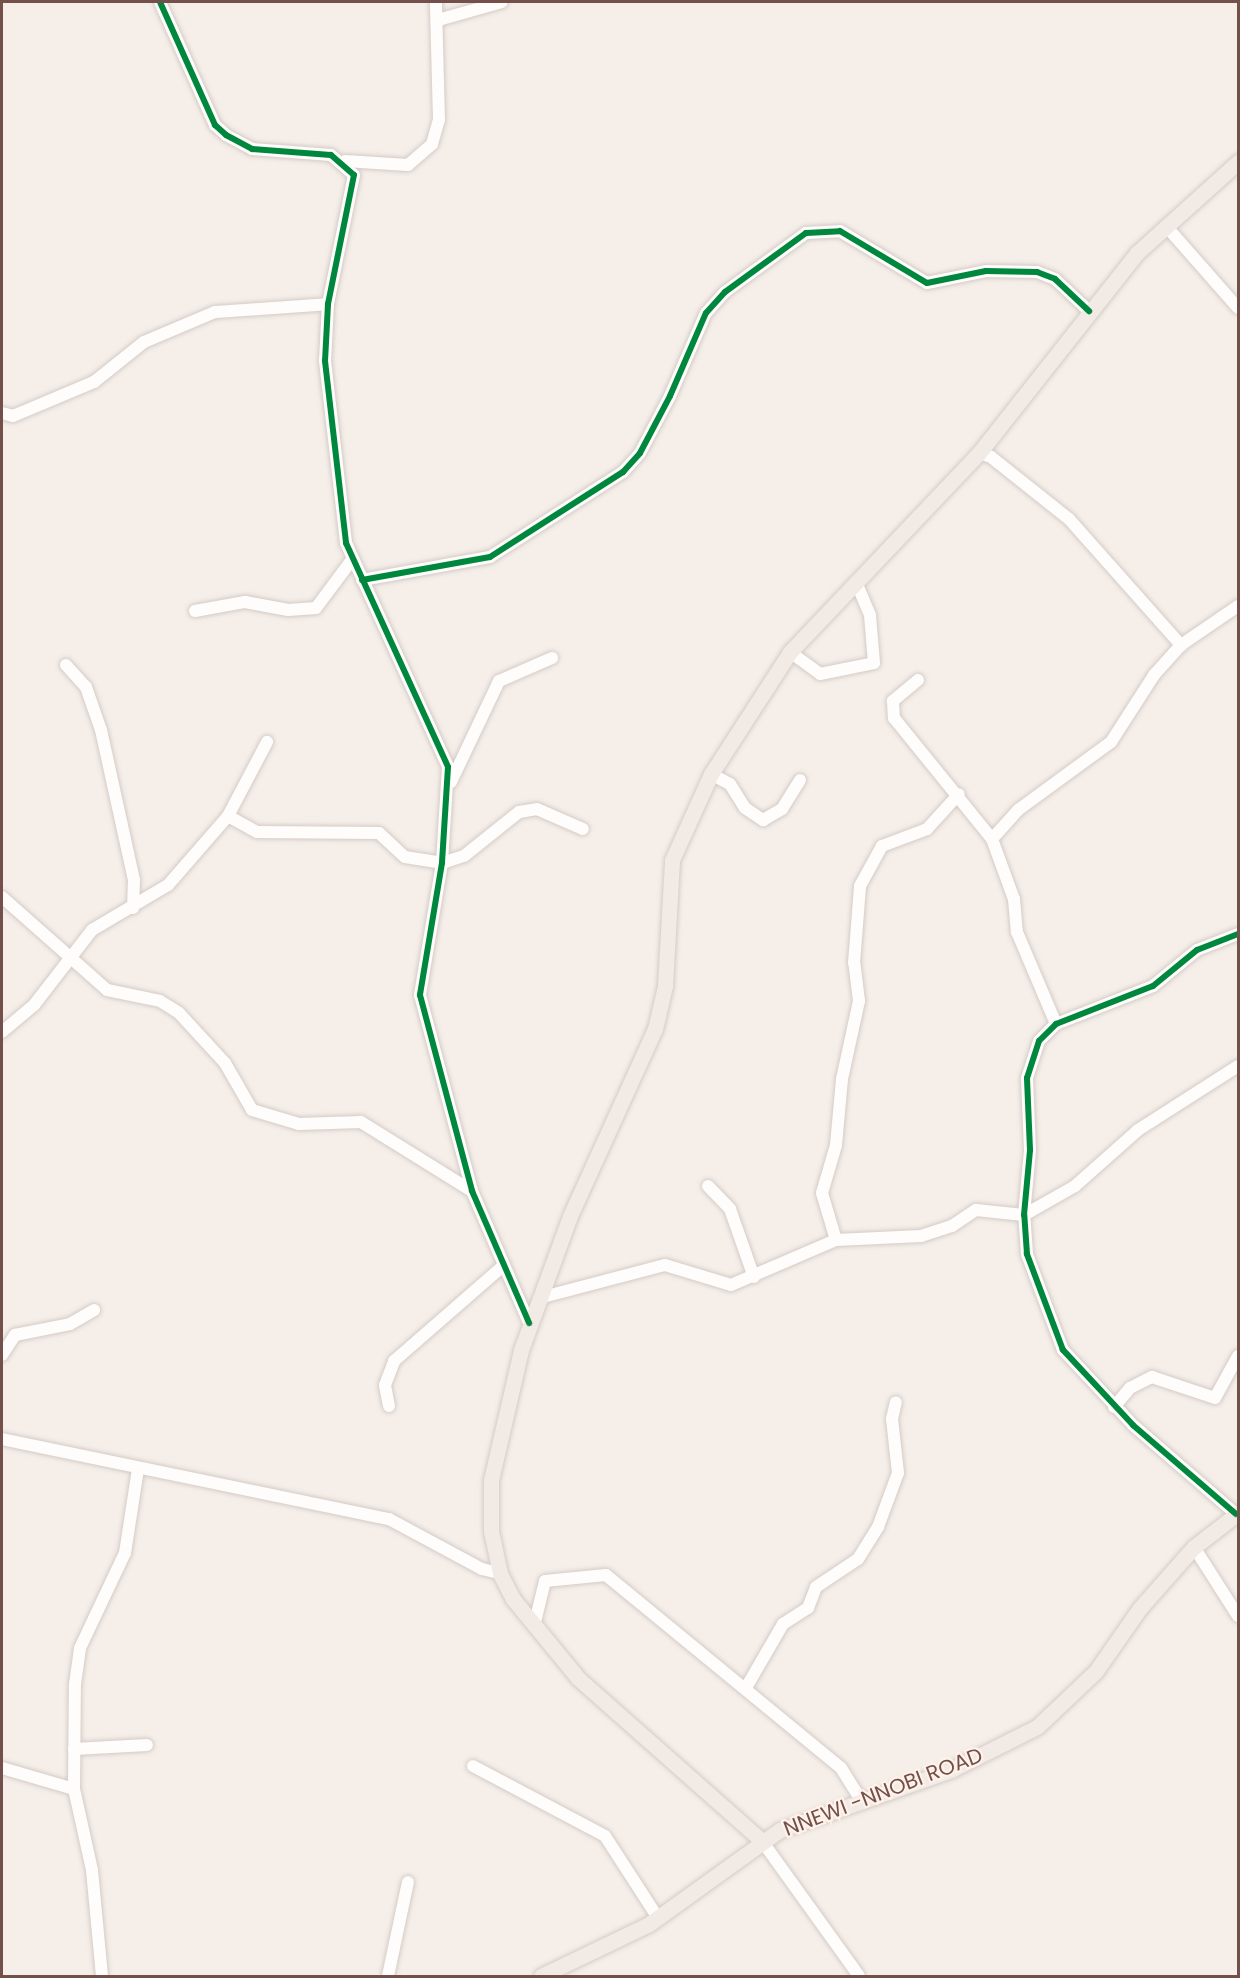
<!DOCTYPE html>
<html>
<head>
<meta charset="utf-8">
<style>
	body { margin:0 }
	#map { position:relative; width:1240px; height:1978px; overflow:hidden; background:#f6efe9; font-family:Poppins,sans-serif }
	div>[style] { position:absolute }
	.roads { filter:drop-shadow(0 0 2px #d4cbc7) drop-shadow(0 0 2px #d4cbc7) }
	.minor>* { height:12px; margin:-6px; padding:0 6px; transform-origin:6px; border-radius:6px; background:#fefdfc }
	.major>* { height:15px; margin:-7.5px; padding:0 7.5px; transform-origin:7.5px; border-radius:7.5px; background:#f1eae5 }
	.cycleway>* { height:6px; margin:-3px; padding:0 3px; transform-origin:3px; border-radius:3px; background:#00873e }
	span { translate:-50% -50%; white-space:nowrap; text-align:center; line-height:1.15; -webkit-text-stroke:4.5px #fef2ea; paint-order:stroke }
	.street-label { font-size:21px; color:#73514a }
	.frame { position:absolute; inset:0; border:3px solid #73514a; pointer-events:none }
</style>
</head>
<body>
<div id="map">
	<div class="roads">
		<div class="minor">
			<div style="left:160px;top:2px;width:135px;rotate:65.9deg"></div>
			<div style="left:215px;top:125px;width:15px;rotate:42deg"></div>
			<div style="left:226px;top:135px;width:30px;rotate:28deg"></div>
			<div style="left:252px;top:149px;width:79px;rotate:4.3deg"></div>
			<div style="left:331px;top:155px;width:30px;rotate:41deg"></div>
			<div style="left:354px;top:175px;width:132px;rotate:101.4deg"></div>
			<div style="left:328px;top:304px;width:57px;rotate:93deg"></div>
			<div style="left:325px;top:361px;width:183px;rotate:83.4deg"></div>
			<div style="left:346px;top:543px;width:246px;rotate:65.5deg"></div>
			<div style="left:448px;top:767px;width:96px;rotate:93.6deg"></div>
			<div style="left:442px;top:863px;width:134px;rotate:99.5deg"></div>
			<div style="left:420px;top:995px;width:203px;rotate:75.1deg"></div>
			<div style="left:472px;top:1191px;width:144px;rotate:66.6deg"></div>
			<div style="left:438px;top:20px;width:66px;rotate:-15.7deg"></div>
			<div style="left:345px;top:161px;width:63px;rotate:3.6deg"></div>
			<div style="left:408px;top:165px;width:32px;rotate:-41deg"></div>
			<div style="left:432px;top:144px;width:25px;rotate:-74deg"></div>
			<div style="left:439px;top:120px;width:118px;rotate:-91.5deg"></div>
			<div style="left:1166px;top:226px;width:109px;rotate:48.7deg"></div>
			<div style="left:2px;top:413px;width:11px;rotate:15deg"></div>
			<div style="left:13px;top:416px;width:88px;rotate:-22.8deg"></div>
			<div style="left:94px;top:382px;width:64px;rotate:-38.7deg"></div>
			<div style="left:144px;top:342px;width:77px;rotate:-22.9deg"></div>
			<div style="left:215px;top:312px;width:113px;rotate:-4deg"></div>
			<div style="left:979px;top:453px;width:13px;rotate:18deg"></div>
			<div style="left:991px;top:457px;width:100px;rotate:38.5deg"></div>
			<div style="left:1069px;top:519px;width:169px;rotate:48.4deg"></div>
			<div style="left:362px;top:580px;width:130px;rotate:-10.2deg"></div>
			<div style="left:490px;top:557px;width:158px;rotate:-32.6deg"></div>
			<div style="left:623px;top:472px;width:25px;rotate:-48deg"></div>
			<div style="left:640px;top:453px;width:64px;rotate:-62.2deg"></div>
			<div style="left:670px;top:396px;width:90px;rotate:-66.6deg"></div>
			<div style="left:706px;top:313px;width:28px;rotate:-48deg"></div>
			<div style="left:725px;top:292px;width:100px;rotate:-36.1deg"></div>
			<div style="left:806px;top:233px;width:34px;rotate:-3deg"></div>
			<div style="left:840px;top:231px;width:101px;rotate:30.9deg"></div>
			<div style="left:927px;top:283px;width:60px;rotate:-11.5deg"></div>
			<div style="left:986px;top:271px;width:51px;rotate:1.1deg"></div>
			<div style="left:1037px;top:272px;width:19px;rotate:21deg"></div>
			<div style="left:1055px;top:279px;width:47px;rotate:43.3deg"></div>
			<div style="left:195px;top:611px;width:51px;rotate:-10.2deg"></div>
			<div style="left:245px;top:602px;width:44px;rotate:10.5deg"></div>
			<div style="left:288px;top:610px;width:28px;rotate:-4deg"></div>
			<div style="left:316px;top:608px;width:59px;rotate:-53.3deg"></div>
			<div style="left:790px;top:652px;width:37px;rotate:36deg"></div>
			<div style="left:820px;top:674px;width:55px;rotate:-11.5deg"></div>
			<div style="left:874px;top:663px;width:48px;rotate:-94.8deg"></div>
			<div style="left:870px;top:615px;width:36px;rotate:-113deg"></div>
			<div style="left:66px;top:665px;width:30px;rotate:48deg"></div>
			<div style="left:86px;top:687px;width:46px;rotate:70.8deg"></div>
			<div style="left:101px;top:730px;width:154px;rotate:77.6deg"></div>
			<div style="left:134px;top:880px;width:28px;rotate:92deg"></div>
			<div style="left:918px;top:680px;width:33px;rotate:140deg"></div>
			<div style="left:893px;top:701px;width:17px;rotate:87deg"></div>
			<div style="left:894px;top:718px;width:156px;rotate:51deg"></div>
			<div style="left:992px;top:839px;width:64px;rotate:69.9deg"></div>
			<div style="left:1014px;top:899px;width:33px;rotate:85deg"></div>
			<div style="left:1017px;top:932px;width:100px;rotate:67deg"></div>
			<div style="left:711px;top:774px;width:21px;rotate:28deg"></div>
			<div style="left:730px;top:784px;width:28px;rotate:58deg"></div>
			<div style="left:745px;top:808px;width:22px;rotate:34deg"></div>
			<div style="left:763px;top:820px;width:22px;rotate:-30deg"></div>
			<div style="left:782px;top:809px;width:34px;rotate:-58deg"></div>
			<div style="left:451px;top:782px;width:112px;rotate:-64.6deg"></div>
			<div style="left:499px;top:681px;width:58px;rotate:-23.5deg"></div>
			<div style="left:228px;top:816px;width:33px;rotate:29deg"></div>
			<div style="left:257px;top:832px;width:122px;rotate:0.5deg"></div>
			<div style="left:379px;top:833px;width:35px;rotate:43deg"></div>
			<div style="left:405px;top:857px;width:37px;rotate:9deg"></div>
			<div style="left:442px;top:863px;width:23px;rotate:-18deg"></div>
			<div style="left:464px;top:856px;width:70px;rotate:-38.7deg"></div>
			<div style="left:519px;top:812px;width:18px;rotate:-9deg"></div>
			<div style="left:537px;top:809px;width:50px;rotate:23.5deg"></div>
			<div style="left:992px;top:839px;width:39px;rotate:-48deg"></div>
			<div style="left:1018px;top:810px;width:115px;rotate:-36.2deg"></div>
			<div style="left:1111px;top:742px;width:80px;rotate:-57.3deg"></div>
			<div style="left:1154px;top:675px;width:40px;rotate:-48deg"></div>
			<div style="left:1181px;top:645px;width:69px;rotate:-34.4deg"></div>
			<div style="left:2px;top:897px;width:140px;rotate:41.5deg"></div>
			<div style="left:107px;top:990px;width:54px;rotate:11.7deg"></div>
			<div style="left:160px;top:1001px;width:22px;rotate:32deg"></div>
			<div style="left:179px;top:1013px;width:68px;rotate:47.4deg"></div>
			<div style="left:225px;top:1063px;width:54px;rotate:60.1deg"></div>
			<div style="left:252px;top:1110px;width:49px;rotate:16.6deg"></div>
			<div style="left:299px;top:1124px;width:62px;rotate:-1.8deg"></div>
			<div style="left:361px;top:1122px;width:131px;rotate:31.9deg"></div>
			<div style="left:2px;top:1032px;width:42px;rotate:-40.2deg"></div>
			<div style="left:34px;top:1005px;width:95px;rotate:-52.3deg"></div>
			<div style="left:92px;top:930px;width:88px;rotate:-30.6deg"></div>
			<div style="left:168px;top:885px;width:91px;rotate:-49deg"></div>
			<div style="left:228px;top:816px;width:84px;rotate:-62.2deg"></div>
			<div style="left:708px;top:1186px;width:32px;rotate:46deg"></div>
			<div style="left:730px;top:1209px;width:72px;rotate:70.6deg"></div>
			<div style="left:836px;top:1240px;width:49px;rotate:-106.6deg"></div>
			<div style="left:822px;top:1193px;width:50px;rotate:-73.7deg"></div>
			<div style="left:836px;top:1145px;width:66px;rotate:-84.8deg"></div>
			<div style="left:842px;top:1079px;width:80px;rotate:-77.7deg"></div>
			<div style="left:859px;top:1001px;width:38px;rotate:-97deg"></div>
			<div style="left:854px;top:963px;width:77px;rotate:-85.5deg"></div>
			<div style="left:860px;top:886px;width:46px;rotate:-61.2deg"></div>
			<div style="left:882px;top:846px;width:48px;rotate:-20.7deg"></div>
			<div style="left:927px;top:829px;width:47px;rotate:-47.6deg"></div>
			<div style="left:539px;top:1298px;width:130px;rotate:-14.7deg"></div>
			<div style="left:665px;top:1265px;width:69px;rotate:16.9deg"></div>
			<div style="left:731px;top:1285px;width:114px;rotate:-23.2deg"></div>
			<div style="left:836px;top:1240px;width:85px;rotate:-2.7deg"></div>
			<div style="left:921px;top:1236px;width:33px;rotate:-18deg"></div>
			<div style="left:952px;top:1226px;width:29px;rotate:-34deg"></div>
			<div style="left:976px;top:1210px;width:48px;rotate:5.9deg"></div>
			<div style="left:1024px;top:1215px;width:59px;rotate:-29.6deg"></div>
			<div style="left:1075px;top:1186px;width:84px;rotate:-41.6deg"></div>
			<div style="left:1138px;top:1130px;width:119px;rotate:-32.6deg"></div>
			<div style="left:2px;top:1355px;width:24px;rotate:-57deg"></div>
			<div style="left:15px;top:1335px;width:56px;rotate:-11.3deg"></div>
			<div style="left:70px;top:1324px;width:28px;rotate:-30deg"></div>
			<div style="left:389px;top:1406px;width:21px;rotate:-101deg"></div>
			<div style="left:385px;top:1385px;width:26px;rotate:-69deg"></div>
			<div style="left:394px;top:1361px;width:145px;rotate:-41.1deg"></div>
			<div style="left:1114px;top:1407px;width:25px;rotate:-50deg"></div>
			<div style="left:1130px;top:1388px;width:25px;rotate:-27deg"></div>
			<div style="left:1152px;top:1377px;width:66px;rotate:18.4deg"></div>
			<div style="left:1215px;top:1398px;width:48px;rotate:-61.3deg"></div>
			<div style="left:2px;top:1439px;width:395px;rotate:11.7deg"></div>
			<div style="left:389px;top:1519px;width:106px;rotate:28.3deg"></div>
			<div style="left:482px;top:1569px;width:18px;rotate:13deg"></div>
			<div style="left:1236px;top:1514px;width:136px;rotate:-139.2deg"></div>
			<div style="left:1133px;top:1425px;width:103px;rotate:-133deg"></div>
			<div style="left:1063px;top:1350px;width:103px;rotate:-110.6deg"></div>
			<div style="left:1027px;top:1254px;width:39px;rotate:-94deg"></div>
			<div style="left:1024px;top:1215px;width:65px;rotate:-84.7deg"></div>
			<div style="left:1030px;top:1150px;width:72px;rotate:-92.4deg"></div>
			<div style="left:1027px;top:1078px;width:39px;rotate:-72deg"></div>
			<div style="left:1039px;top:1041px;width:24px;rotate:-45deg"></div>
			<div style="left:1056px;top:1024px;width:104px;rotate:-21.4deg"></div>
			<div style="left:1153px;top:986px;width:57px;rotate:-39.3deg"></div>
			<div style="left:1197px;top:950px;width:44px;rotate:-21.3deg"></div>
			<div style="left:1194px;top:1547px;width:82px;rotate:57.5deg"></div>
			<div style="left:534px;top:1626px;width:46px;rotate:-76.3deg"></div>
			<div style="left:545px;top:1581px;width:61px;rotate:-5.6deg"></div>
			<div style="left:606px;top:1575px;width:304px;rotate:39.4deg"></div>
			<div style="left:841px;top:1768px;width:36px;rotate:58deg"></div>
			<div style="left:747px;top:1686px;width:72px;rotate:-59.9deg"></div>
			<div style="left:783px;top:1624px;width:30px;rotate:-33deg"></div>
			<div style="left:808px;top:1608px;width:22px;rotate:-69deg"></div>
			<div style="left:816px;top:1587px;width:50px;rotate:-33.7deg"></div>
			<div style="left:858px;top:1559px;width:38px;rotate:-58deg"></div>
			<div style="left:878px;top:1527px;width:58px;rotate:-69.7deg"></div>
			<div style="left:898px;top:1473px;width:54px;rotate:-96.3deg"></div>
			<div style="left:892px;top:1419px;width:17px;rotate:-77deg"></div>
			<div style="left:74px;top:1749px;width:73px;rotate:-3.1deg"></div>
			<div style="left:473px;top:1766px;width:149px;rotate:27.9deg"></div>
			<div style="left:605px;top:1836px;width:98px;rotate:57.1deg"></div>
			<div style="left:2px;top:1768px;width:75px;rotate:16.3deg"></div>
			<div style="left:762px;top:1841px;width:166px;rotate:54.3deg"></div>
			<div style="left:102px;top:1976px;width:106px;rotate:-95.4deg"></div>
			<div style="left:92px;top:1870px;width:83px;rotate:-102.5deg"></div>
			<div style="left:74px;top:1789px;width:105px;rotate:-89.5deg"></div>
			<div style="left:75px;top:1684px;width:36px;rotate:-82deg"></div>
			<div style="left:80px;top:1648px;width:105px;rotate:-64.7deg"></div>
			<div style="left:125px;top:1553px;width:85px;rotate:-81.2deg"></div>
			<div style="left:388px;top:1976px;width:96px;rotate:-78deg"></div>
		</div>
		<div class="major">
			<div style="left:762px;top:1841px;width:246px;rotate:-138.5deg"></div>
			<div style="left:578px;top:1678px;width:102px;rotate:-129.4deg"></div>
			<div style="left:513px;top:1599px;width:29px;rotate:-117deg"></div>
			<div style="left:500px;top:1573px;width:43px;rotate:-102.1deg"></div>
			<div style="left:491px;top:1531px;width:51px;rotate:-90deg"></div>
			<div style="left:491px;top:1480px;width:133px;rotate:-77deg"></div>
			<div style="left:521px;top:1350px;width:143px;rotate:-69.9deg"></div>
			<div style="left:570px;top:1216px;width:205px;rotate:-65.6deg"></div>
			<div style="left:655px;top:1029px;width:44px;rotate:-76.9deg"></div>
			<div style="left:665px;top:986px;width:126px;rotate:-86.8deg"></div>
			<div style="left:672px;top:860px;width:94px;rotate:-65.6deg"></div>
			<div style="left:711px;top:774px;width:145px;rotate:-57.1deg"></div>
			<div style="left:790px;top:652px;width:274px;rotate:-46.5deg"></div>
			<div style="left:979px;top:453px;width:256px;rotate:-51.7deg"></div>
			<div style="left:1138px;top:252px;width:135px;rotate:-42deg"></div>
			<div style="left:541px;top:1976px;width:120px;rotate:-25.7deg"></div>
			<div style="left:649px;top:1924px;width:161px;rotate:-35.7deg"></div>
			<div style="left:780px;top:1830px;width:181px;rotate:-19.3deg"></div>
			<div style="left:951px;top:1770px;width:96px;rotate:-26.6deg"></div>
			<div style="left:1037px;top:1727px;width:81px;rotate:-43.5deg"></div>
			<div style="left:1096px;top:1671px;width:77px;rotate:-55.1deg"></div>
			<div style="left:1140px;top:1608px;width:81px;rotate:-48.5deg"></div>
			<div style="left:1194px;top:1547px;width:56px;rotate:-37.7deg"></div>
		</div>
	</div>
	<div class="cycleway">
		<div style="left:160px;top:2px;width:135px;rotate:65.9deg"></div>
		<div style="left:215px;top:125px;width:15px;rotate:42deg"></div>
		<div style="left:226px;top:135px;width:30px;rotate:28deg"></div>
		<div style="left:252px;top:149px;width:79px;rotate:4.3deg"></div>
		<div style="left:331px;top:155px;width:30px;rotate:41deg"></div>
		<div style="left:354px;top:175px;width:132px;rotate:101.4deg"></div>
		<div style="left:328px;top:304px;width:57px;rotate:93deg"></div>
		<div style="left:325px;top:361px;width:183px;rotate:83.4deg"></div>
		<div style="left:346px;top:543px;width:246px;rotate:65.5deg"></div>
		<div style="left:448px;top:767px;width:96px;rotate:93.6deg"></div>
		<div style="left:442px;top:863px;width:134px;rotate:99.5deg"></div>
		<div style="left:420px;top:995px;width:203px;rotate:75.1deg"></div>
		<div style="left:472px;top:1191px;width:144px;rotate:66.6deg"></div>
		<div style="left:362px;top:580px;width:130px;rotate:-10.2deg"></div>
		<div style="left:490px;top:557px;width:158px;rotate:-32.6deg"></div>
		<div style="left:623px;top:472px;width:25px;rotate:-48deg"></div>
		<div style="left:640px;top:453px;width:64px;rotate:-62.2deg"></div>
		<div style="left:670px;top:396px;width:90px;rotate:-66.6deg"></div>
		<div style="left:706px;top:313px;width:28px;rotate:-48deg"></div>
		<div style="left:725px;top:292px;width:100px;rotate:-36.1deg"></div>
		<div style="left:806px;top:233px;width:34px;rotate:-3deg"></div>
		<div style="left:840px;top:231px;width:101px;rotate:30.9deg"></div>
		<div style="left:927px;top:283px;width:60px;rotate:-11.5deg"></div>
		<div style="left:986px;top:271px;width:51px;rotate:1.1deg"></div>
		<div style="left:1037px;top:272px;width:19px;rotate:21deg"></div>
		<div style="left:1055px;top:279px;width:47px;rotate:43.3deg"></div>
		<div style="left:1236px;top:1514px;width:136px;rotate:-139.2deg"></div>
		<div style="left:1133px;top:1425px;width:103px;rotate:-133deg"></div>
		<div style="left:1063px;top:1350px;width:103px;rotate:-110.6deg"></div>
		<div style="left:1027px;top:1254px;width:39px;rotate:-94deg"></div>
		<div style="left:1024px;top:1215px;width:65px;rotate:-84.7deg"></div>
		<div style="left:1030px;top:1150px;width:72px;rotate:-92.4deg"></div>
		<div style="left:1027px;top:1078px;width:39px;rotate:-72deg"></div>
		<div style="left:1039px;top:1041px;width:24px;rotate:-45deg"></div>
		<div style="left:1056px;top:1024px;width:104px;rotate:-21.4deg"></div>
		<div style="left:1153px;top:986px;width:57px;rotate:-39.3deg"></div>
		<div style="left:1197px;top:950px;width:44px;rotate:-21.3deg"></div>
	</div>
	<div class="street-label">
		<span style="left:883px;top:1792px;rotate:-21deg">NNEWI -NNOBI ROAD</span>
	</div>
	<div class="frame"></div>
</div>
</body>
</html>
